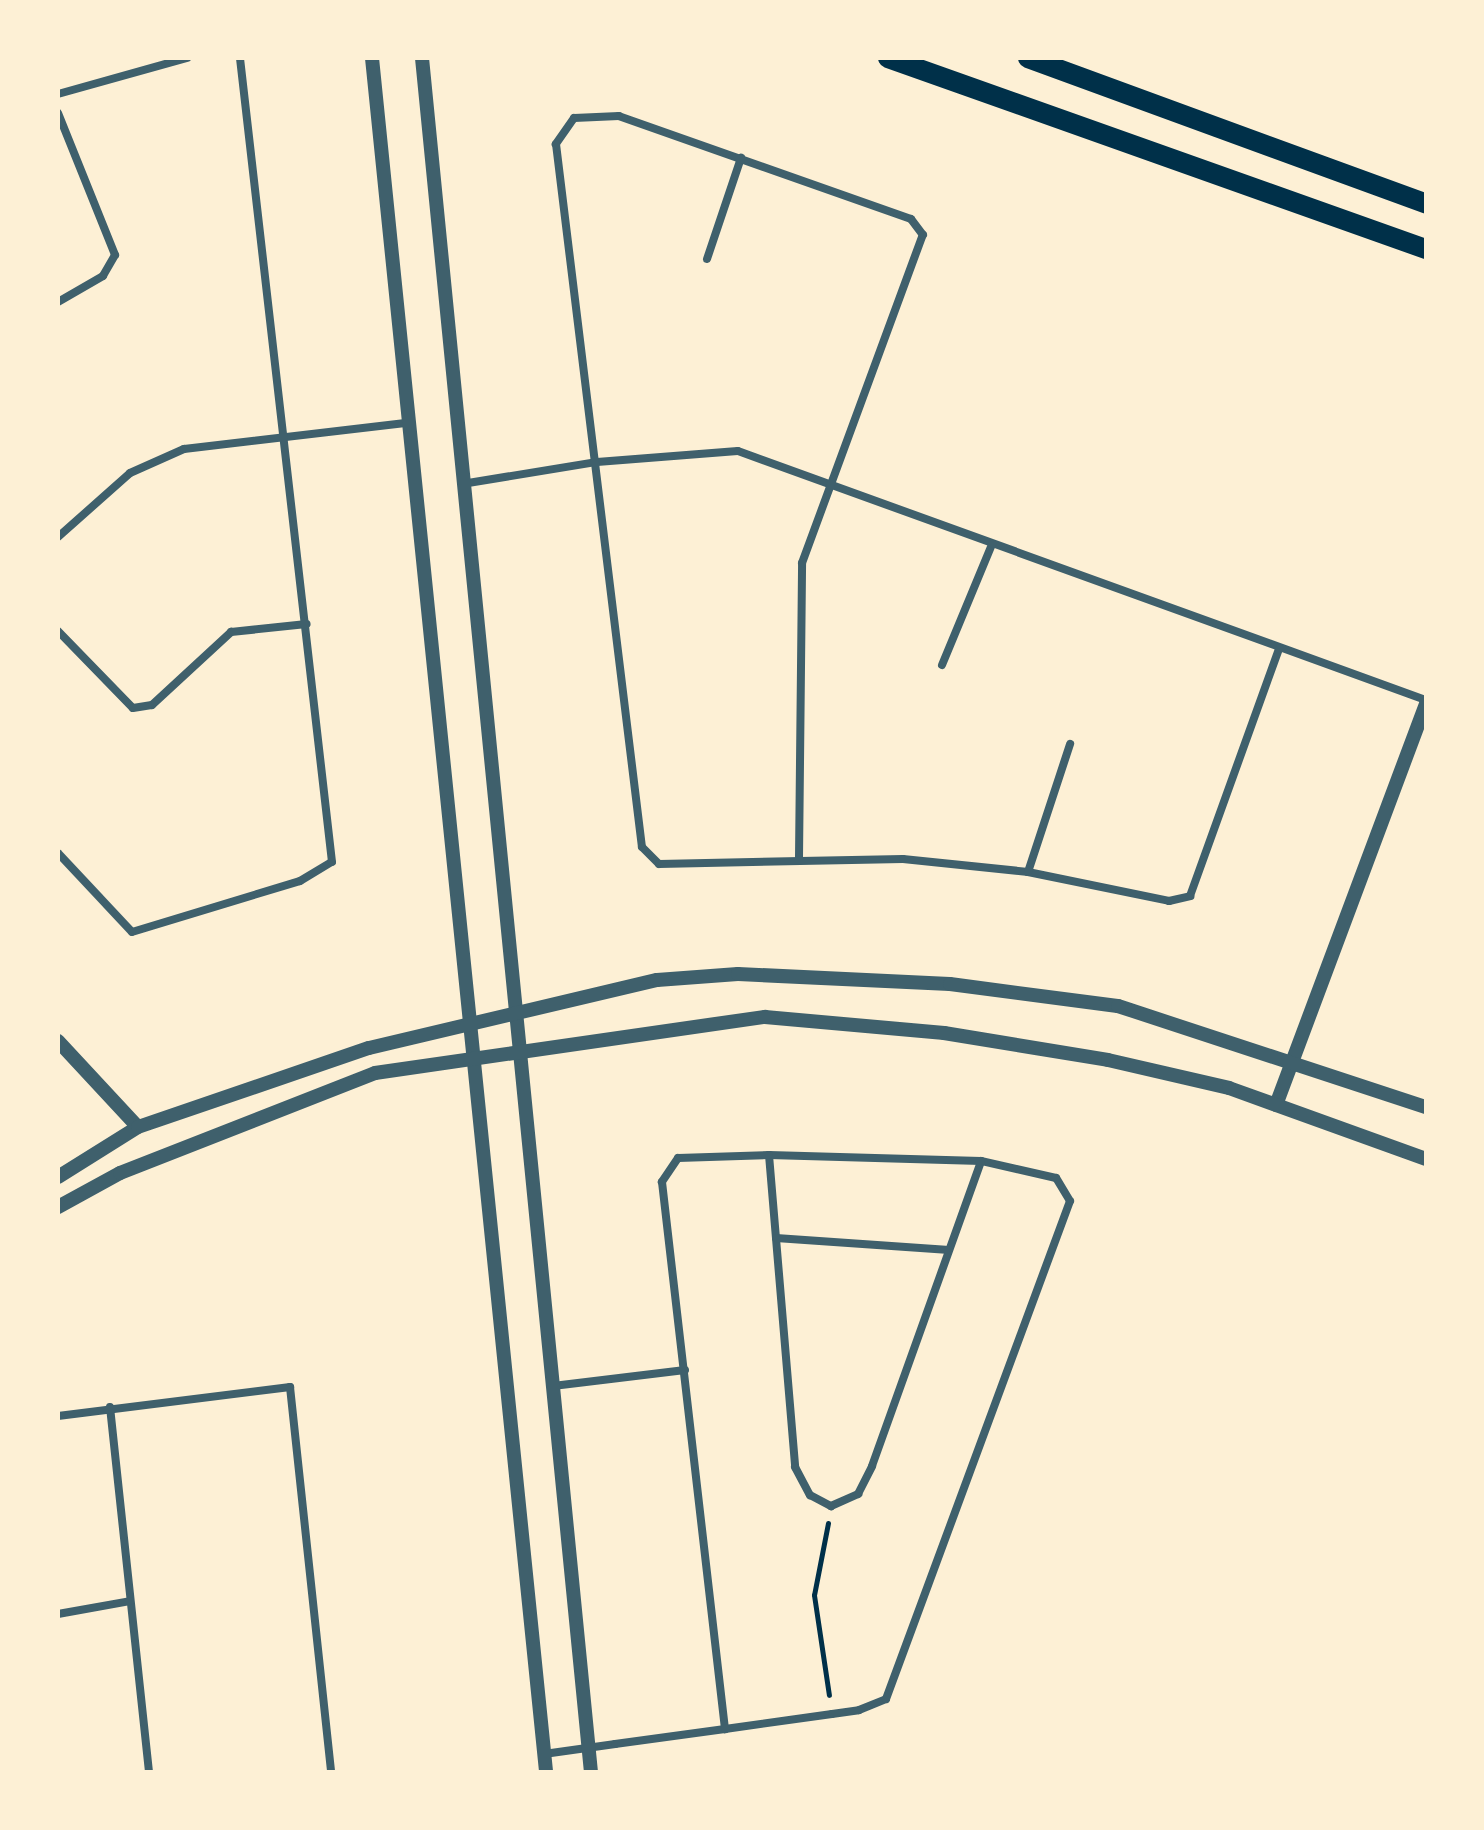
<!DOCTYPE html>
<html>
<head>
<meta charset="utf-8">
<style>
	body { margin:0 }
	#map { position:relative; width:1484px; height:1830px; overflow:hidden; background:#fdf0d5; font-family:"PT Sans",sans-serif }
	div>[style] { position:absolute }
	.path>* { height:5px; margin:-2.5px; padding:0 2.5px; transform-origin:2.5px; border-radius:2.5px; background:#003049 }
	.minor>* { height:8px; margin:-4px; padding:0 4px; transform-origin:4px; border-radius:4px; background:#3f606c }
	.tertiary>* { height:14px; margin:-7px; padding:0 7px; transform-origin:7px; border-radius:7px; background:#3f606c }
	.primary>* { height:20px; margin:-10px; padding:0 10px; transform-origin:10px; border-radius:10px; background:#003049 }
	span { translate:-50% -50%; white-space:nowrap; text-align:center; line-height:1.15; -webkit-text-stroke:6px #fdf0d5; paint-order:stroke }
	.frame { position:absolute; inset:0; border:60px solid #fdf0d5; pointer-events:none }
</style>
</head>
<body>
<div id="map">
	<div class="path">
		<div style="left:828px;top:1523px;width:73px;rotate:101deg"></div>
		<div style="left:814px;top:1595px;width:101px;rotate:81.5deg"></div>
	</div>
	<div class="minor">
		<div style="left:58px;top:94px;width:134px;rotate:-15.6deg"></div>
		<div style="left:58px;top:113px;width:153px;rotate:68.1deg"></div>
		<div style="left:115px;top:255px;width:24px;rotate:120deg"></div>
		<div style="left:103px;top:276px;width:52px;rotate:150deg"></div>
		<div style="left:707px;top:259px;width:107px;rotate:-71.4deg"></div>
		<div style="left:462px;top:484px;width:137px;rotate:-9.3deg"></div>
		<div style="left:597px;top:462px;width:141px;rotate:-4.5deg"></div>
		<div style="left:738px;top:451px;width:732px;rotate:19.9deg"></div>
		<div style="left:58px;top:537px;width:96px;rotate:-41.6deg"></div>
		<div style="left:130px;top:473px;width:59px;rotate:-24deg"></div>
		<div style="left:184px;top:449px;width:225px;rotate:-6.7deg"></div>
		<div style="left:58px;top:631px;width:107px;rotate:45.8deg"></div>
		<div style="left:133px;top:708px;width:19px;rotate:-9deg"></div>
		<div style="left:152px;top:705px;width:108px;rotate:-42.7deg"></div>
		<div style="left:231px;top:632px;width:76px;rotate:-6deg"></div>
		<div style="left:942px;top:665px;width:131px;rotate:-67.5deg"></div>
		<div style="left:58px;top:853px;width:108px;rotate:46.9deg"></div>
		<div style="left:132px;top:932px;width:176px;rotate:-16.9deg"></div>
		<div style="left:300px;top:881px;width:37px;rotate:-31deg"></div>
		<div style="left:332px;top:862px;width:809px;rotate:-96.53deg"></div>
		<div style="left:799px;top:858px;width:295px;rotate:-89.4deg"></div>
		<div style="left:802px;top:563px;width:350px;rotate:-69.8deg"></div>
		<div style="left:923px;top:235px;width:20px;rotate:-127deg"></div>
		<div style="left:911px;top:219px;width:310px;rotate:-160.6deg"></div>
		<div style="left:619px;top:116px;width:45px;rotate:177.5deg"></div>
		<div style="left:574px;top:118px;width:32px;rotate:125deg"></div>
		<div style="left:556px;top:144px;width:708px;rotate:83.03deg"></div>
		<div style="left:642px;top:847px;width:24px;rotate:45deg"></div>
		<div style="left:659px;top:864px;width:244px;rotate:-1.2deg"></div>
		<div style="left:903px;top:859px;width:126px;rotate:5.9deg"></div>
		<div style="left:1028px;top:872px;width:144px;rotate:11.6deg"></div>
		<div style="left:1169px;top:901px;width:22px;rotate:-13deg"></div>
		<div style="left:1190px;top:896px;width:263px;rotate:-70.2deg"></div>
		<div style="left:1028px;top:872px;width:135px;rotate:-71.8deg"></div>
		<div style="left:769px;top:1155px;width:313px;rotate:85.2deg"></div>
		<div style="left:795px;top:1467px;width:32px;rotate:62deg"></div>
		<div style="left:810px;top:1495px;width:24px;rotate:28deg"></div>
		<div style="left:831px;top:1506px;width:30px;rotate:-24deg"></div>
		<div style="left:858px;top:1494px;width:31px;rotate:-63deg"></div>
		<div style="left:872px;top:1466px;width:324px;rotate:-70.3deg"></div>
		<div style="left:776px;top:1238px;width:170px;rotate:4deg"></div>
		<div style="left:553px;top:1386px;width:133px;rotate:-6.9deg"></div>
		<div style="left:110px;top:1407px;width:367px;rotate:83.9deg"></div>
		<div style="left:58px;top:1416px;width:234px;rotate:-7.1deg"></div>
		<div style="left:290px;top:1387px;width:387px;rotate:83.9deg"></div>
		<div style="left:58px;top:1614px;width:73px;rotate:-10.2deg"></div>
		<div style="left:544px;top:1754px;width:72px;rotate:-8deg"></div>
		<div style="left:615px;top:1744px;width:111px;rotate:-7.8deg"></div>
		<div style="left:725px;top:1729px;width:108px;rotate:-8deg"></div>
		<div style="left:832px;top:1714px;width:27px;rotate:-8deg"></div>
		<div style="left:859px;top:1710px;width:29px;rotate:-22deg"></div>
		<div style="left:886px;top:1699px;width:531px;rotate:-69.72deg"></div>
		<div style="left:1070px;top:1201px;width:27px;rotate:-121deg"></div>
		<div style="left:1056px;top:1178px;width:77px;rotate:-167.2deg"></div>
		<div style="left:981px;top:1161px;width:212px;rotate:-178.4deg"></div>
		<div style="left:769px;top:1155px;width:91px;rotate:178.1deg"></div>
		<div style="left:678px;top:1158px;width:29px;rotate:124deg"></div>
		<div style="left:662px;top:1182px;width:551px;rotate:83.43deg"></div>
	</div>
	<div class="tertiary">
		<div style="left:372px;top:58px;width:1723px;rotate:84.2deg"></div>
		<div style="left:422px;top:58px;width:1722px;rotate:84.37deg"></div>
		<div style="left:58px;top:1041px;width:117px;rotate:47.1deg"></div>
		<div style="left:1276px;top:1105px;width:428px;rotate:-69.5deg"></div>
		<div style="left:58px;top:1177px;width:94px;rotate:-32deg"></div>
		<div style="left:138px;top:1127px;width:244px;rotate:-18.9deg"></div>
		<div style="left:369px;top:1048px;width:296px;rotate:-13.3deg"></div>
		<div style="left:657px;top:980px;width:81px;rotate:-4.2deg"></div>
		<div style="left:738px;top:974px;width:212px;rotate:2.7deg"></div>
		<div style="left:950px;top:984px;width:169px;rotate:7.5deg"></div>
		<div style="left:1118px;top:1006px;width:324px;rotate:18.2deg"></div>
		<div style="left:58px;top:1207px;width:71px;rotate:-28.7deg"></div>
		<div style="left:120px;top:1173px;width:274px;rotate:-21.4deg"></div>
		<div style="left:375px;top:1073px;width:394px;rotate:-8.2deg"></div>
		<div style="left:765px;top:1017px;width:180px;rotate:5.1deg"></div>
		<div style="left:944px;top:1033px;width:166px;rotate:9.3deg"></div>
		<div style="left:1108px;top:1060px;width:124px;rotate:13deg"></div>
		<div style="left:1229px;top:1088px;width:209px;rotate:19.8deg"></div>
	</div>
	<div class="primary">
		<div style="left:888px;top:58px;width:571px;rotate:19.55deg"></div>
		<div style="left:1028px;top:58px;width:424px;rotate:20.1deg"></div>
	</div>
	<div class="frame"></div>
</div>
</body>
</html>
